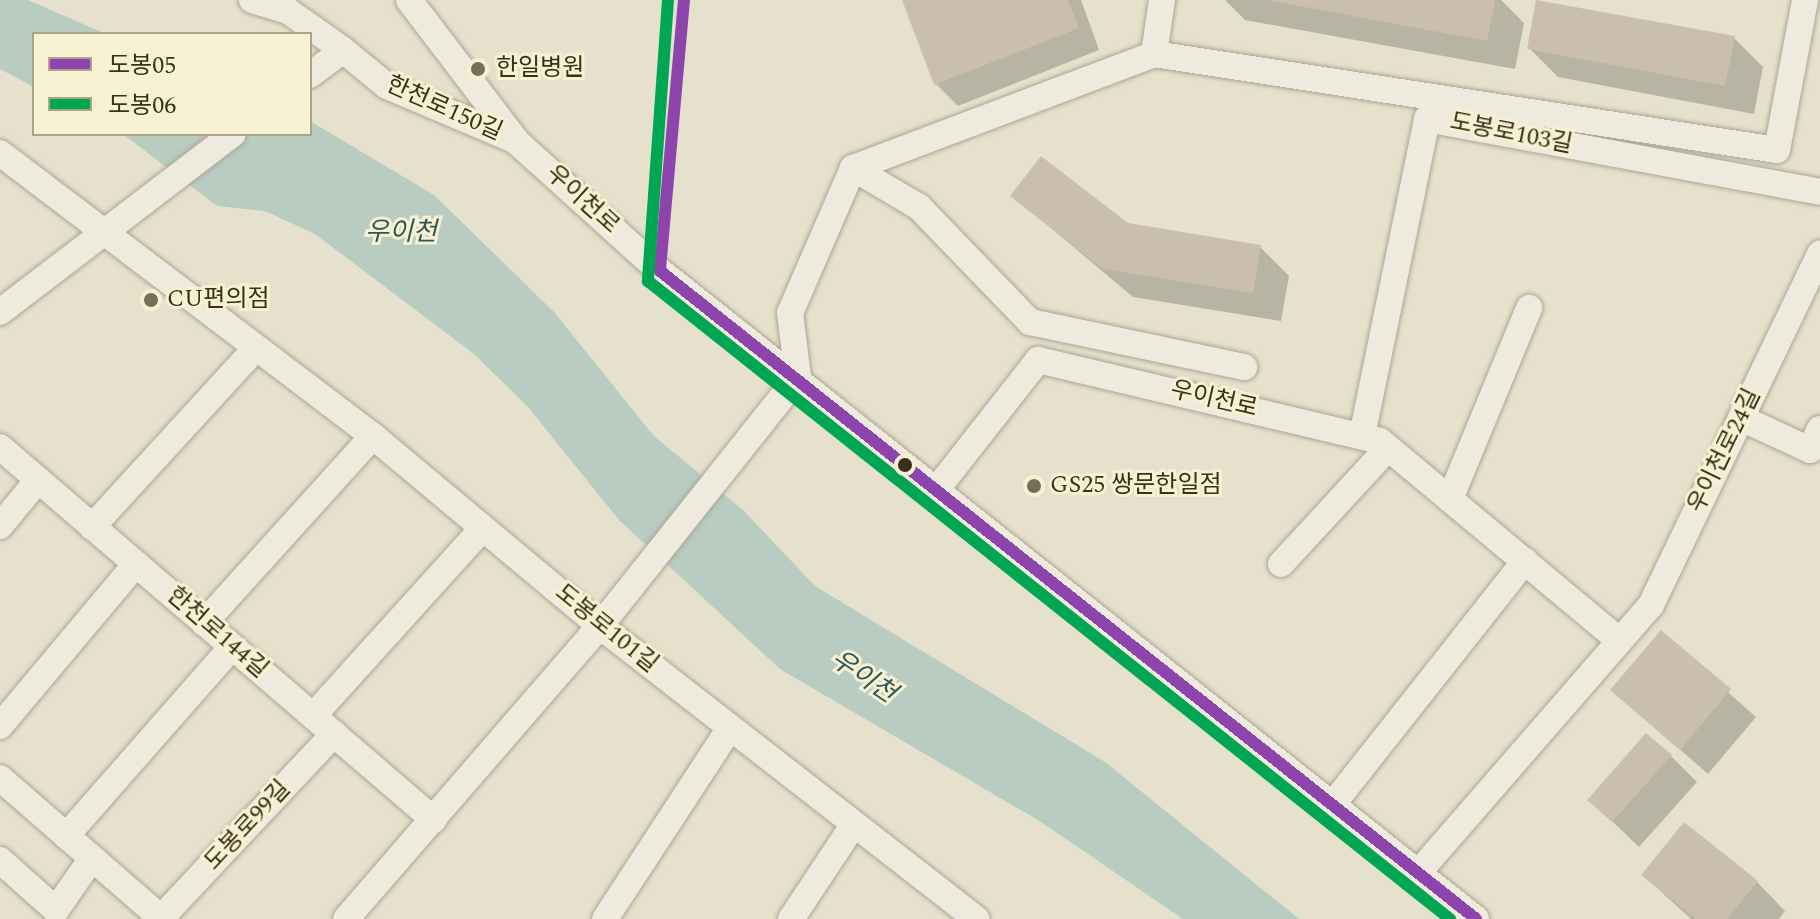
<!DOCTYPE html>
<html>
<head>
<meta charset="utf-8">
<style>
	body { margin:0 }
	#map { position:relative; width:1820px; height:919px; overflow:hidden; background:#e6e1cc; font-family:Spectral,"Noto Sans KR",serif }
	div>[style] { position:absolute }
	.water>* { inset:0; background:#b8ccc2 }
	.shadow>* { inset:0; background:#0003 }
	.building>* { inset:0; background:#cabfad }
	.roads { filter:drop-shadow(0 0 2px #aba595) drop-shadow(0 0 2px #aba595) }
	.minor>* { height:26px; margin:-13px; padding:0 13px; transform-origin:13px; border-radius:13px; background:#eeeade }
	.bus-1>* { height:12px; margin:-6px; padding:0 6px; transform-origin:6px; border-radius:6px; background:#8e44ad }
	.bus-2>* { height:12px; margin:-6px; padding:0 6px; transform-origin:6px; border-radius:6px; background:#00a651 }
	.dots>* { width:22px; height:22px; translate:-50% -50%; box-sizing:border-box; border:4px solid #f8f1d1; border-radius:50% }
	span { translate:-50% -50%; white-space:nowrap; text-align:center; line-height:1.15; -webkit-text-stroke:6px #f8f1d1; paint-order:stroke }
	.poi-label { font-size:24px; color:#3a2e1c }
	.left { translate:0 -50%; text-align:left }
	.street-label { font-size:24px; color:#3a2e1c }
	.water-label { font-size:26px; color:#2b585b; font-style:italic }
	.legend { position:absolute; left:32px; top:32px; width:280px; height:104px; box-sizing:border-box; background:#f8f1d1; border:2px solid #aca389; margin:0; padding:10px 14px; list-style:none; font-size:24px; color:#3a2e1c }
	.legend li { display:flex; align-items:center; gap:16px; height:40px }
	.legend b { width:40px; border:2px solid #aca389 }
</style>
</head>
<body>
<div id="map">
	<div class="water">
		<div style="clip-path:polygon(0 0,28px 0,106px 34px,34px 34px,34px 87px,0 69px)"></div>
		<div style="clip-path:polygon(310px 121px,434px 195px,554px 312px,653px 435px,744px 511px,815px 586px,1105px 762px,1299px 919px,1183px 919px,1041px 822px,780px 669px,619px 520px,528px 407px,474px 354px,315px 234px,265px 211px,217px 206px,123px 134px,310px 134px)"></div>
	</div>
	<div class="shadow">
		<div style="clip-path:polygon(904px 0,1081px 0,1099px 50px,958px 106px,936px 84px)"></div>
		<div style="clip-path:polygon(1225px 0,1501px 0,1524px 23px,1515px 69px,1245px 20px)"></div>
		<div style="clip-path:polygon(1734px 38px,1763px 67px,1754px 114px,1558px 77px,1529px 48px)"></div>
		<div style="clip-path:polygon(1013px 196px,1127px 225px,1260px 247px,1289px 276px,1281px 321px,1133px 297px)"></div>
		<div style="clip-path:polygon(1661px 633px,1756px 717px,1708px 774px,1612px 690px)"></div>
		<div style="clip-path:polygon(1671px 756px,1697px 782px,1639px 847px,1590px 800px)"></div>
		<div style="clip-path:polygon(1643px 875px,1757px 882px,1785px 911px,1779px 919px,1691px 919px)"></div>
	</div>
	<div class="building">
		<div style="clip-path:polygon(902px 0,1068px 0,1079px 28px,934px 85px)"></div>
		<div style="clip-path:polygon(1267px 0,1495px 0,1487px 41px)"></div>
		<div style="clip-path:polygon(1536px 0,1735px 36px,1725px 86px,1527px 49px)"></div>
		<div style="clip-path:polygon(1041px 156px,1128px 223px,1261px 245px,1253px 293px,1103px 269px,1010px 196px)"></div>
		<div style="clip-path:polygon(1661px 630px,1731px 689px,1680px 750px,1610px 690px)"></div>
		<div style="clip-path:polygon(1646px 733px,1672px 755px,1612px 822px,1587px 800px)"></div>
		<div style="clip-path:polygon(1684px 822px,1758px 881px,1727px 919px,1696px 919px,1641px 875px)"></div>
	</div>
	<div class="roads">
		<div class="minor">
			<div style="left:252px;top:0;width:38px;rotate:17deg"></div>
			<div style="left:288px;top:11px;width:67px;rotate:35.3deg"></div>
			<div style="left:409px;top:0;width:178px;rotate:52.7deg"></div>
			<div style="left:517px;top:142px;width:193px;rotate:42.1deg"></div>
			<div style="left:660px;top:271px;width:1042px;rotate:38.45deg"></div>
			<div style="left:1154px;top:54px;width:630px;rotate:8.76deg"></div>
			<div style="left:1777px;top:150px;width:153px;rotate:-79.4deg"></div>
			<div style="left:310px;top:75px;width:41px;rotate:-37.1deg"></div>
			<div style="left:343px;top:50px;width:57px;rotate:39.3deg"></div>
			<div style="left:387px;top:86px;width:138px;rotate:23deg"></div>
			<div style="left:0;top:153px;width:468px;rotate:37.2deg"></div>
			<div style="left:373px;top:436px;width:296px;rotate:39.9deg"></div>
			<div style="left:600px;top:626px;width:477px;rotate:37.9deg"></div>
			<div style="left:853px;top:168px;width:77px;rotate:30.6deg"></div>
			<div style="left:919px;top:207px;width:160px;rotate:46deg"></div>
			<div style="left:1030px;top:322px;width:219px;rotate:11.9deg"></div>
			<div style="left:0;top:312px;width:293px;rotate:-37.4deg"></div>
			<div style="left:1741px;top:418px;width:76px;rotate:24.9deg"></div>
			<div style="left:1810px;top:450px;width:23px;rotate:-65deg"></div>
			<div style="left:1362px;top:436px;width:324px;rotate:-78.4deg"></div>
			<div style="left:1427px;top:119px;width:400px;rotate:10.5deg"></div>
			<div style="left:0;top:447px;width:572px;rotate:40.68deg"></div>
			<div style="left:937px;top:489px;width:164px;rotate:-51.9deg"></div>
			<div style="left:1038px;top:360px;width:351px;rotate:13.3deg"></div>
			<div style="left:1380px;top:441px;width:310px;rotate:39.8deg"></div>
			<div style="left:1450px;top:499px;width:207px;rotate:-67.5deg"></div>
			<div style="left:0;top:526px;width:60px;rotate:-50.4deg"></div>
			<div style="left:92px;top:527px;width:243px;rotate:-47.5deg"></div>
			<div style="left:1281px;top:564px;width:158px;rotate:-47.3deg"></div>
			<div style="left:204px;top:623px;width:252px;rotate:-47.9deg"></div>
			<div style="left:313px;top:716px;width:253px;rotate:-47.9deg"></div>
			<div style="left:0;top:726px;width:212px;rotate:-50deg"></div>
			<div style="left:0;top:778px;width:215px;rotate:41deg"></div>
			<div style="left:1333px;top:804px;width:310px;rotate:-51.7deg"></div>
			<div style="left:66px;top:836px;width:252px;rotate:-48.7deg"></div>
			<div style="left:0;top:860px;width:75px;rotate:41.8deg"></div>
			<div style="left:56px;top:910px;width:63px;rotate:-55.3deg"></div>
			<div style="left:1418px;top:873px;width:355px;rotate:-49deg"></div>
			<div style="left:1651px;top:605px;width:390px;rotate:-64.3deg"></div>
			<div style="left:161px;top:918px;width:253px;rotate:-46.8deg"></div>
			<div style="left:346px;top:919px;width:388px;rotate:-49.1deg"></div>
			<div style="left:600px;top:626px;width:318px;rotate:-51.5deg"></div>
			<div style="left:798px;top:377px;width:64px;rotate:-97.1deg"></div>
			<div style="left:790px;top:313px;width:158px;rotate:-66.5deg"></div>
			<div style="left:853px;top:168px;width:322px;rotate:-20.7deg"></div>
			<div style="left:1154px;top:54px;width:55px;rotate:-81.6deg"></div>
			<div style="left:605px;top:919px;width:228px;rotate:-56.8deg"></div>
			<div style="left:791px;top:919px;width:114px;rotate:-56.4deg"></div>
		</div>
	</div>
	<div class="bus-1">
		<div style="left:684px;top:0;width:272px;rotate:95.1deg"></div>
		<div style="left:660px;top:271px;width:1042px;rotate:38.45deg"></div>
	</div>
	<div class="bus-2">
		<div style="left:668px;top:0;width:282px;rotate:94.1deg"></div>
		<div style="left:648px;top:281px;width:1025px;rotate:38.5deg"></div>
	</div>
	<div class="dots">
		<div style="left:478px;top:69px;background:#766d5a"></div>
		<div style="left:151px;top:300px;background:#766d5a"></div>
		<div style="left:905px;top:465px;background:#3a2e1c"></div>
		<div style="left:1034px;top:486px;background:#766d5a"></div>
	</div>
	<div class="poi-label">
		<span class="left" style="left:496px;top:69px">한일병원</span>
		<span class="left" style="left:167px;top:300px">CU편의점</span>
		<span class="left" style="left:1050px;top:486px">GS25 쌍문한일점</span>
	</div>
	<div class="street-label">
		<span style="left:444px;top:109px;rotate:24deg">한천로150길</span>
		<span style="left:1511px;top:134px;rotate:11deg">도봉로103길</span>
		<span style="left:582px;top:200px;rotate:42deg">우이천로</span>
		<span style="left:1214px;top:400px;rotate:13deg">우이천로</span>
		<span style="left:1725px;top:451px;rotate:-64deg">우이천로24길</span>
		<span style="left:606px;top:629px;rotate:39deg">도봉로101길</span>
		<span style="left:217px;top:633px;rotate:41deg">한천로144길</span>
		<span style="left:248px;top:826px;rotate:-47deg">도봉로99길</span>
	</div>
	<div class="water-label">
		<span style="left:401px;top:233px">우이천</span>
		<span style="left:863px;top:677px;rotate:34deg">우이천</span>
	</div>
	<ul class="legend">
	<li><b style="height:10px;background:#8e44ad"></b>도봉05</li>
	<li><b style="height:10px;background:#00a651"></b>도봉06</li>
	</ul>
</div>
</body>
</html>
